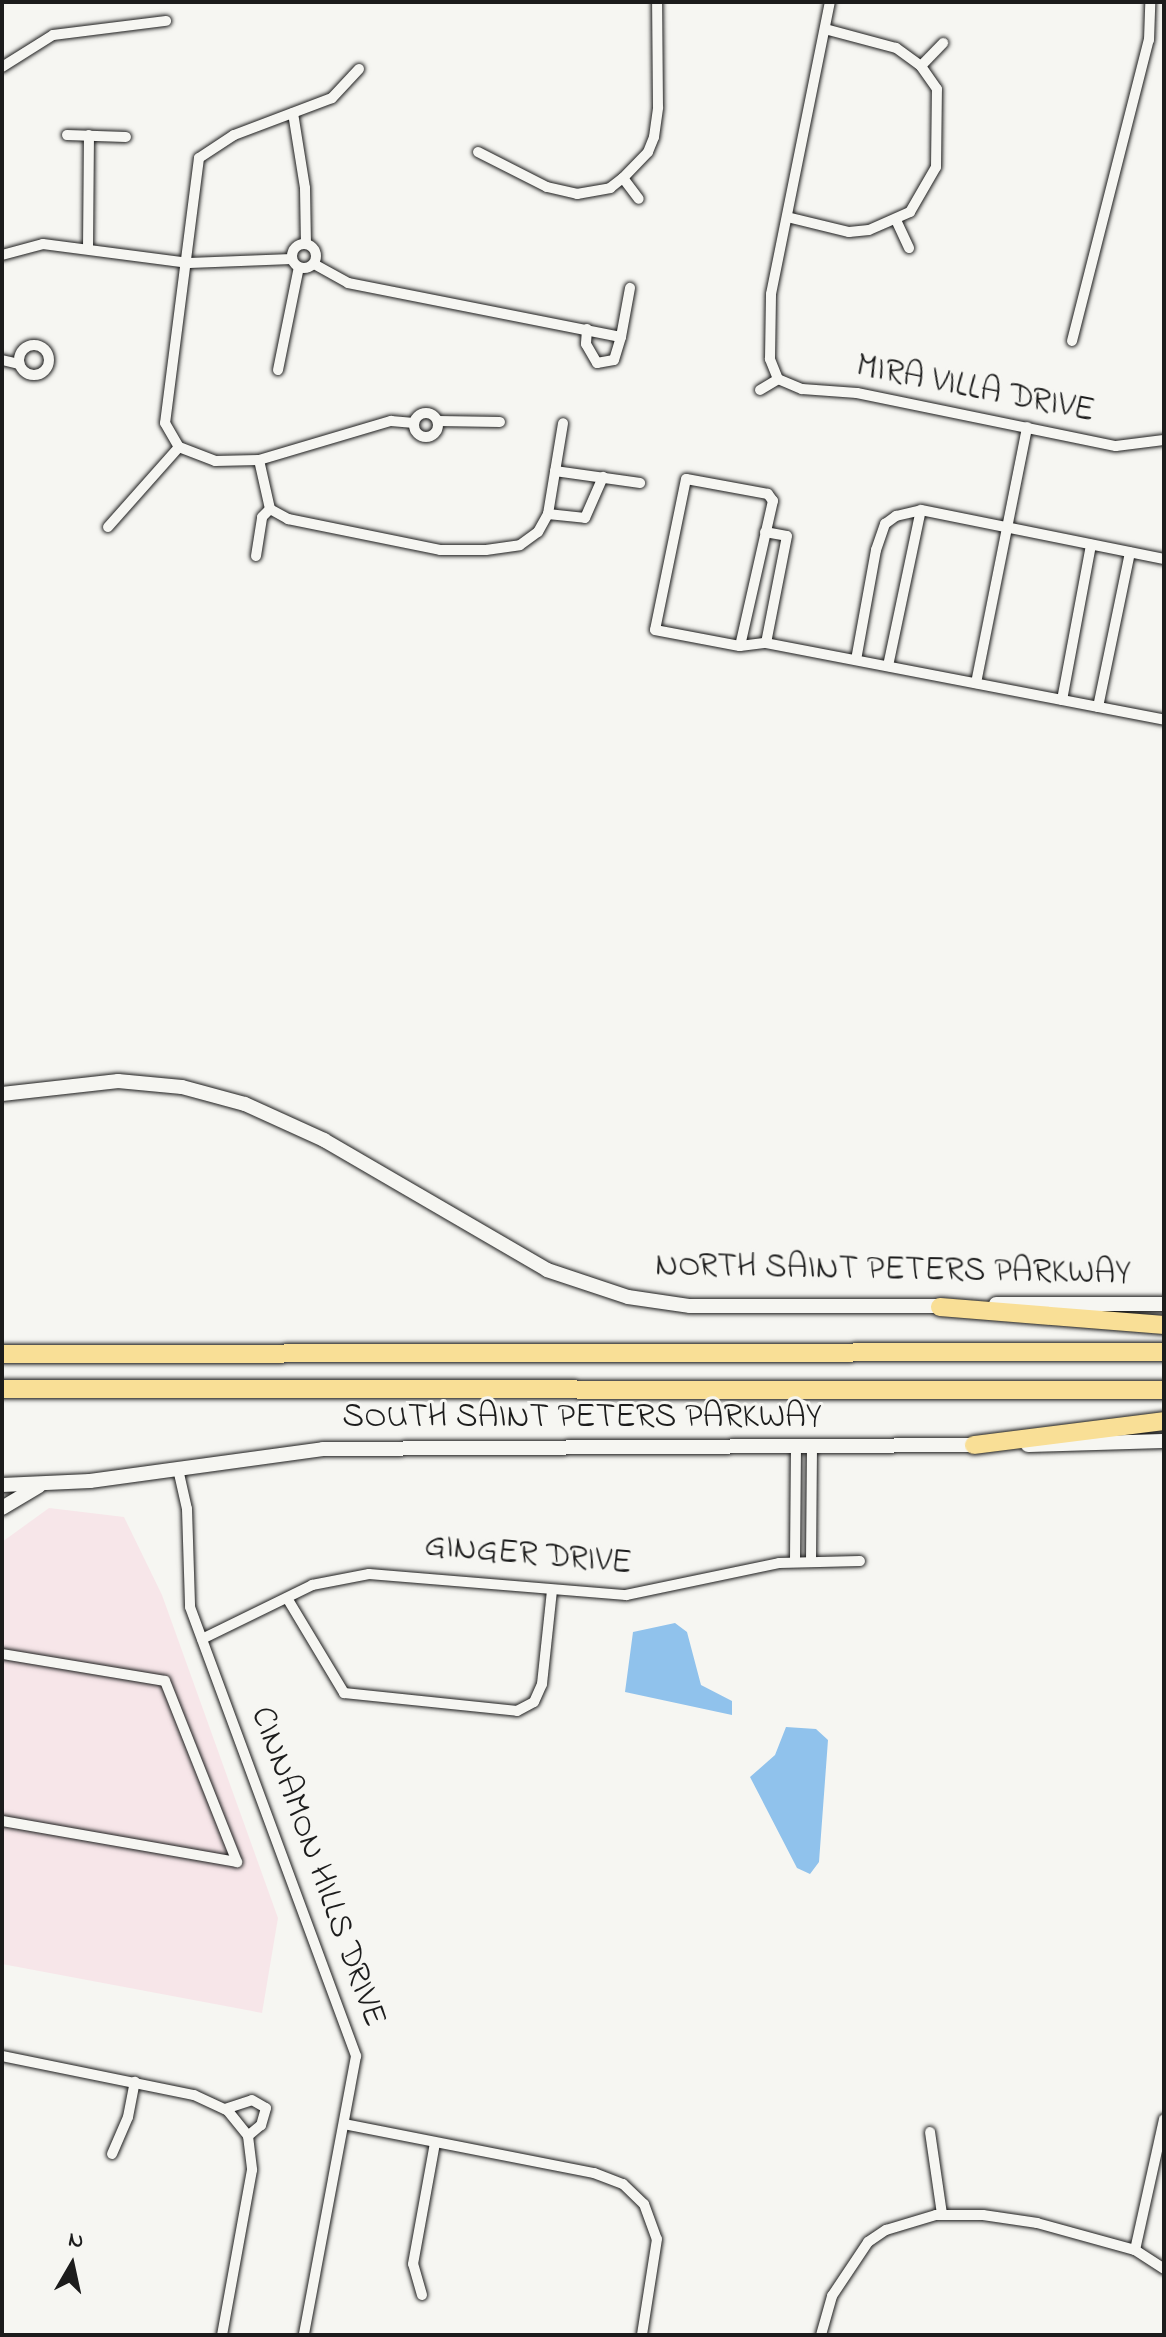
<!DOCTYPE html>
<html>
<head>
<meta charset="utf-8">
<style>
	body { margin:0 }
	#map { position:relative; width:1166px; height:2337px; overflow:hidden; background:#f6f6f2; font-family:"Indie Flower",sans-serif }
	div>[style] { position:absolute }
	.built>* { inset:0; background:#f7e6e9 }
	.water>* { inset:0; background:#90c2ec }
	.roads { filter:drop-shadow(0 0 2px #1c1c1c) drop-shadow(0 0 2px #1c1c1c) }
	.minor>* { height:10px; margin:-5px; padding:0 5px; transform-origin:5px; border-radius:5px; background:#f6f6f2 }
	.minor>.ring { margin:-5px; padding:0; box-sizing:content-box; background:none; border:10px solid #f6f6f2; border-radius:50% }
	.secondary>* { height:14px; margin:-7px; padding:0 7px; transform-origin:7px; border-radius:7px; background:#f6f6f2 }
	.motorway>* { height:18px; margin:-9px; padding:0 9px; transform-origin:9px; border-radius:9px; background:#f9df96 }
	span { translate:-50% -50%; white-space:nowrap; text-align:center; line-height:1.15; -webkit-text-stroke:6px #f6f6f2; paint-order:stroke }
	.street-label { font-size:34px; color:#1c1c1c }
	.frame { position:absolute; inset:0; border:4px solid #1c1c1c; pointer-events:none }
	.north { position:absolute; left:32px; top:2225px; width:80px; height:80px; -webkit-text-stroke:6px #f6f6f2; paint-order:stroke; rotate:9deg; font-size:22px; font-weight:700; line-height:32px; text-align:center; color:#1c1c1c }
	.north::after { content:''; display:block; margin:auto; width:28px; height:36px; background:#1c1c1c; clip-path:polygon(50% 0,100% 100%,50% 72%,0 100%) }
</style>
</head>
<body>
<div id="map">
	<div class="built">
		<div style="clip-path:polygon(49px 1508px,124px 1517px,162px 1595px,278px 1918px,262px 2013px,2px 1964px,2px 1542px)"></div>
	</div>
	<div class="water">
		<div style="clip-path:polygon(675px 1623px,687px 1632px,701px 1685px,732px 1701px,732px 1715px,625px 1692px,633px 1632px)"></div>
		<div style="clip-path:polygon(786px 1727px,816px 1729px,828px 1740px,819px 1862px,810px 1874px,797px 1868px,750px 1777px,775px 1755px)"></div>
	</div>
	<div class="roads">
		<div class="minor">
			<div style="left:921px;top:66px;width:32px;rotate:-46deg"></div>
			<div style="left:2px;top:67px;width:60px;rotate:-32.1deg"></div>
			<div style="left:53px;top:35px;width:114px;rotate:-7.1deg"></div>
			<div style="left:359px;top:69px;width:40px;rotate:133deg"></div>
			<div style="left:332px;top:98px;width:105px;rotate:159.3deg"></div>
			<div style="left:234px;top:135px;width:42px;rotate:146.7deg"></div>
			<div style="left:199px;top:158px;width:267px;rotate:97.3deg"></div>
			<div style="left:165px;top:423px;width:28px;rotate:60deg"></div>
			<div style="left:179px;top:447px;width:39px;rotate:21deg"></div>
			<div style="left:215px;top:461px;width:44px;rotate:-1.3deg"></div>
			<div style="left:259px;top:460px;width:138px;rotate:-16.5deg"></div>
			<div style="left:391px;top:421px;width:23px;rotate:5deg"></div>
			<div style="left:293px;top:113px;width:76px;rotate:80.9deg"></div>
			<div style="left:305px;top:188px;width:56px;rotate:89deg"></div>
			<div style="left:67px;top:135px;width:59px;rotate:1.9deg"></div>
			<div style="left:478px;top:152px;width:77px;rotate:26.9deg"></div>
			<div style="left:547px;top:187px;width:31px;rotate:13deg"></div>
			<div style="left:577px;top:194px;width:34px;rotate:-10deg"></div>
			<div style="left:610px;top:188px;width:16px;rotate:-38deg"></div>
			<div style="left:623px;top:178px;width:36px;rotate:-46deg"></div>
			<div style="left:648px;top:152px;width:16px;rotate:-68deg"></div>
			<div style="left:654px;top:137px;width:30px;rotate:-82deg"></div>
			<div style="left:658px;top:107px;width:105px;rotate:-90.5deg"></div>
			<div style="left:623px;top:178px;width:26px;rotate:53deg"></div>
			<div style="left:787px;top:217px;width:64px;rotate:13.6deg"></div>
			<div style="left:849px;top:232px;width:20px;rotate:-6deg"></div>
			<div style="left:869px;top:230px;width:45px;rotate:-23.7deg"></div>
			<div style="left:910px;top:212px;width:52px;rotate:-60deg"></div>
			<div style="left:936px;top:167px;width:78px;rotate:-89.3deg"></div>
			<div style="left:937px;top:89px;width:28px;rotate:-125deg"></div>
			<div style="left:921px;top:66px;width:31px;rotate:-144deg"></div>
			<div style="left:896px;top:48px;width:73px;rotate:-165deg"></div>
			<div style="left:896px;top:220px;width:31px;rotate:65deg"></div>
			<div class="ring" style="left:292px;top:244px;width:14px;height:14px"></div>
			<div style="left:88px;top:248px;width:113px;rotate:-89.5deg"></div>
			<div style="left:2px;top:255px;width:42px;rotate:-15deg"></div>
			<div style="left:43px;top:244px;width:147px;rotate:7.4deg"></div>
			<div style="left:189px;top:263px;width:103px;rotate:-2.2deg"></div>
			<div style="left:314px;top:264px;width:39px;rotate:29deg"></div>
			<div style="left:348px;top:283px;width:278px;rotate:11.2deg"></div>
			<div style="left:621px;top:337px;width:50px;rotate:-79.6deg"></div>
			<div style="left:587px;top:329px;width:15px;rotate:94deg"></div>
			<div style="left:586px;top:344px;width:22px;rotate:60deg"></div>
			<div style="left:597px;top:363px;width:17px;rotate:-10deg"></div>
			<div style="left:614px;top:360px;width:24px;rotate:-73deg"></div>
			<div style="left:1072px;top:341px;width:311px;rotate:-75.7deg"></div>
			<div style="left:1149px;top:40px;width:38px;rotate:-88deg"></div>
			<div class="ring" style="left:19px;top:345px;width:20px;height:20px"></div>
			<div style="left:2px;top:360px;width:18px;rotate:13deg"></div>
			<div style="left:278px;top:370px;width:105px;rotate:-78.5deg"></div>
			<div style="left:778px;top:379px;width:26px;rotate:23deg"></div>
			<div style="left:802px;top:389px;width:55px;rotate:4.2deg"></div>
			<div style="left:857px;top:393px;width:264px;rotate:11.6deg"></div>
			<div style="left:1116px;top:446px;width:48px;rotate:-7.1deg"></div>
			<div style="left:778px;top:379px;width:22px;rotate:-112deg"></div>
			<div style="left:770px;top:359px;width:65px;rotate:-89.1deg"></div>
			<div style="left:771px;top:294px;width:298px;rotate:-78.6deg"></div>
			<div style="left:760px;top:390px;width:21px;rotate:-31deg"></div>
			<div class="ring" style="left:414px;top:413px;width:14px;height:14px"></div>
			<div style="left:438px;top:421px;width:62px;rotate:0.9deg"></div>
			<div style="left:259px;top:460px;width:50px;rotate:77.3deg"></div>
			<div style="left:270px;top:509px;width:21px;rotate:29deg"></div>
			<div style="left:288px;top:519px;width:155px;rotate:11.5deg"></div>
			<div style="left:440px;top:550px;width:46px"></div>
			<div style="left:486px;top:550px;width:34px;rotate:-8deg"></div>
			<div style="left:520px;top:545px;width:22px;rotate:-36deg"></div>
			<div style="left:538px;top:532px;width:21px;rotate:-61deg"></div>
			<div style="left:548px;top:514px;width:92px;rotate:-80.6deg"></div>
			<div style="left:555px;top:471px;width:86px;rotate:8deg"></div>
			<div style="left:548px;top:514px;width:37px;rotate:6deg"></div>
			<div style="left:585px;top:518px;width:45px;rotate:-66.3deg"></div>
			<div style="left:108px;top:527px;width:107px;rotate:-48.4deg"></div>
			<div style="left:765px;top:532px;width:22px;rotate:10deg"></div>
			<div style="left:787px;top:536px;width:109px;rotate:101.1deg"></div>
			<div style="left:256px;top:556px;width:39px;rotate:-81deg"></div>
			<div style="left:262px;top:517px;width:11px;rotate:-45deg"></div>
			<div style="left:740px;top:646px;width:149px;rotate:-77.2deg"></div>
			<div style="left:773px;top:501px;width:9px;rotate:-126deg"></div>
			<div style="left:768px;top:494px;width:83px;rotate:-169.6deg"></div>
			<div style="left:686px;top:479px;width:154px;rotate:101.6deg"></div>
			<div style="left:655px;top:630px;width:86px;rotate:10.7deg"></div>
			<div style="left:740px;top:646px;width:26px;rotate:-7deg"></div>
			<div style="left:766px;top:643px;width:405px;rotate:10.9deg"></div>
			<div style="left:856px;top:660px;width:112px;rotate:-79.7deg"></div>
			<div style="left:876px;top:550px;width:28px;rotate:-71deg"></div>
			<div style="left:885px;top:524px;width:14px;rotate:-36deg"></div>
			<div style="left:896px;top:516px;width:26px;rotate:-13deg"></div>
			<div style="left:921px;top:510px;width:248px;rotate:11.4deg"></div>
			<div style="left:888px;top:666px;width:159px;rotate:-78.1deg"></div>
			<div style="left:976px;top:683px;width:261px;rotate:-78.7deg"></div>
			<div style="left:1062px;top:700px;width:158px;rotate:-79.4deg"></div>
			<div style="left:1098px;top:707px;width:158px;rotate:-78.3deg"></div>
			<div style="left:178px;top:1469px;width:41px;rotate:77.3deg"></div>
			<div style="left:187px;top:1509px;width:98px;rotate:88.2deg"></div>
			<div style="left:190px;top:1607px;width:479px;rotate:69.7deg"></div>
			<div style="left:356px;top:2056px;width:284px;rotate:100.6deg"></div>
			<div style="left:795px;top:1560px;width:111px;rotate:-89.5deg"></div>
			<div style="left:811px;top:1561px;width:112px;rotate:-89.5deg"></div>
			<div style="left:287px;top:1598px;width:111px;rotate:59deg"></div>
			<div style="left:344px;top:1693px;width:174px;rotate:5.9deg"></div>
			<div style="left:517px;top:1711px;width:19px;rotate:-28deg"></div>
			<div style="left:534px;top:1702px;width:20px;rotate:-66deg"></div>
			<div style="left:542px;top:1684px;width:94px;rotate:-83.9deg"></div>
			<div style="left:202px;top:1639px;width:123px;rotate:-26.1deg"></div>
			<div style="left:312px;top:1585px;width:58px;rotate:-10.9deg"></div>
			<div style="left:369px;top:1574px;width:258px;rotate:4.7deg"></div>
			<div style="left:626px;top:1595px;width:156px;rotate:-11.8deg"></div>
			<div style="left:779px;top:1563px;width:81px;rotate:-1.4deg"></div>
			<div style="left:2px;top:1654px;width:165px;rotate:9.4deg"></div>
			<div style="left:165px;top:1681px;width:195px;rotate:68.3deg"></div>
			<div style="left:237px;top:1862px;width:239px;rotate:-170.1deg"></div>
			<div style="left:2px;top:2056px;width:196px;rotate:11.5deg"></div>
			<div style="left:194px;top:2095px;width:38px;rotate:25deg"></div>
			<div style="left:228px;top:2111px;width:32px;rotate:51deg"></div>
			<div style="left:248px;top:2136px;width:34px;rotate:83deg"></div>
			<div style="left:252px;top:2170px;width:168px;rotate:100.3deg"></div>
			<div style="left:225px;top:2109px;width:28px;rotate:-18deg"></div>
			<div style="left:252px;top:2100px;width:16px;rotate:30deg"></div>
			<div style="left:266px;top:2108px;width:18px;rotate:106deg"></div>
			<div style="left:261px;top:2125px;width:17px;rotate:140deg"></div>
			<div style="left:344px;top:2124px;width:255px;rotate:11.1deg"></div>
			<div style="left:594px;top:2173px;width:31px;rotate:21deg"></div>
			<div style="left:623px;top:2184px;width:29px;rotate:44deg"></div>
			<div style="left:644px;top:2204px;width:37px;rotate:70deg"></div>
			<div style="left:657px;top:2239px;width:97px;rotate:98.9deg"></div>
			<div style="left:930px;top:2132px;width:83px;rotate:81.7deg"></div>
			<div style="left:112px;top:2154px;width:40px;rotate:-66.6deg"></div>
			<div style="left:128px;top:2117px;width:36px;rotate:-79deg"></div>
			<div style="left:1135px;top:2250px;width:134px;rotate:-77.5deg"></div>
			<div style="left:422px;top:2295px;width:32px;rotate:-106deg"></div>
			<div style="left:413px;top:2264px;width:123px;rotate:-79.7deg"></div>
			<div style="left:821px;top:2335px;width:41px;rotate:-74.2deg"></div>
			<div style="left:832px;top:2296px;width:65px;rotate:-56.3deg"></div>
			<div style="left:868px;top:2242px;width:22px;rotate:-34deg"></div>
			<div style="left:886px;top:2230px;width:52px;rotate:-16.7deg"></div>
			<div style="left:936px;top:2215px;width:47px"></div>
			<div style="left:983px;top:2215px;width:55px;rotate:8.4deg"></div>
			<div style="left:1037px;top:2223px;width:102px;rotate:15.4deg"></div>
			<div style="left:1135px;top:2250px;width:35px;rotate:33deg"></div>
		</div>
		<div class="secondary">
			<div style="left:2px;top:1094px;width:117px;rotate:-6.4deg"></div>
			<div style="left:118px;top:1081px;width:64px;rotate:5.4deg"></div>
			<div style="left:182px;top:1087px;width:65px;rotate:15.1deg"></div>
			<div style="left:245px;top:1104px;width:87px;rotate:24.5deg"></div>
			<div style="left:324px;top:1140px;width:258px;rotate:30.2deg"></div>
			<div style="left:547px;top:1270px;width:85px;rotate:18.4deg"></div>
			<div style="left:628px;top:1297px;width:63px;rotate:8.3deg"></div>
			<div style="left:690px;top:1306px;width:258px"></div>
			<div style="left:996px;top:1304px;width:168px"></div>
			<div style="left:1028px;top:1445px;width:136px;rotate:-1.7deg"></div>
			<div style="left:2px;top:1485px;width:88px;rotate:-2.6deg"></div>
			<div style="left:90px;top:1481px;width:235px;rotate:-7.8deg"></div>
			<div style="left:323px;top:1449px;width:660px;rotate:-0.35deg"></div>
			<div style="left:2px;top:1508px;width:43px;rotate:-30.7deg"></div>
		</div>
		<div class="motorway">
			<div style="left:940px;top:1307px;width:225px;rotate:4.6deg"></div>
			<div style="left:2px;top:1354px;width:1162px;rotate:-0.1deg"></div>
			<div style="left:2px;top:1389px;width:1162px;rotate:0.05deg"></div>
			<div style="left:974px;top:1445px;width:192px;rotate:-7.2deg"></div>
		</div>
	</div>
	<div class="street-label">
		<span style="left:975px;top:390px;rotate:11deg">MIRA VILLA DRIVE</span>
		<span style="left:893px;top:1271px;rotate:1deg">NORTH SAINT PETERS PARKWAY</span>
		<span style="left:582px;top:1419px">SOUTH SAINT PETERS PARKWAY</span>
		<span style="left:528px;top:1556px;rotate:5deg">GINGER DRIVE</span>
		<span style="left:317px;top:1867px;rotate:70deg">CINNAMON HILLS DRIVE</span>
	</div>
	<div class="frame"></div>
	<div class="north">N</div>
</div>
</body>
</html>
